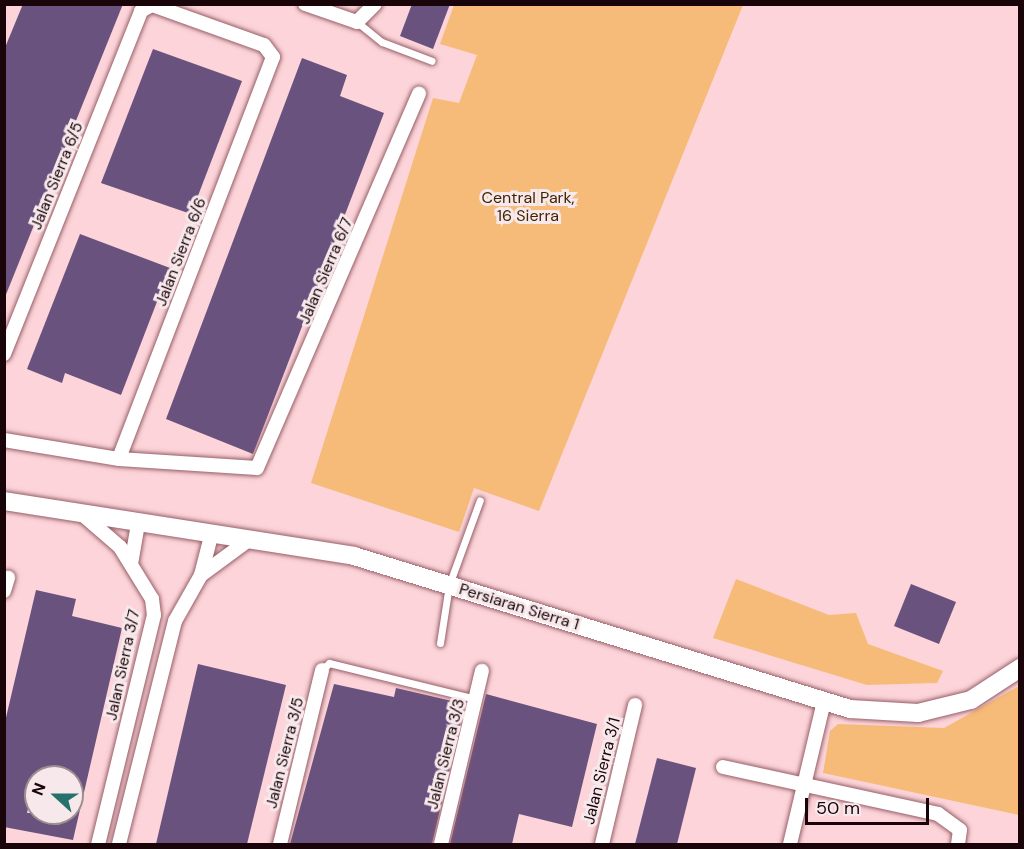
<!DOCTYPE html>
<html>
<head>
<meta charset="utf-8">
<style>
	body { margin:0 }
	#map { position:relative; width:1024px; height:849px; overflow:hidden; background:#fcd4d9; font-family:"DM Sans",sans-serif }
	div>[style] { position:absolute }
	.green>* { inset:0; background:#f6bb78 }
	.building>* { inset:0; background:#6a527e }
	.roads { filter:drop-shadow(0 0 2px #985e68) drop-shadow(0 0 2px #985e68) }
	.service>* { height:7px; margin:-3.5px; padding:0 3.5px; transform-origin:3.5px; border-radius:3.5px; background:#fff }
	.minor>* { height:14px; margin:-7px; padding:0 7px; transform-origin:7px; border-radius:7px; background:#fff }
	.tertiary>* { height:18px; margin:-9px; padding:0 9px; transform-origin:9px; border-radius:9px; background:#fff }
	span { translate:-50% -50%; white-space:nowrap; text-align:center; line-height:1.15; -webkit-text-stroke:6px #f7e9eb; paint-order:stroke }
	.street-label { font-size:16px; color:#190509 }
	.park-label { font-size:16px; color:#402400 }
	.frame { position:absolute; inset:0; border:6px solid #190509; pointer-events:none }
	.north { position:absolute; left:24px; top:765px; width:60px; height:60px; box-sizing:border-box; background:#f7e9eb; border:2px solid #9e8e91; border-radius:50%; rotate:291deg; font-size:16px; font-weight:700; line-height:24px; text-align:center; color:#190509 }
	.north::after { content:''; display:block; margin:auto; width:21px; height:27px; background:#27716c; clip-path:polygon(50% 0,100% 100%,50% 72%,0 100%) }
	.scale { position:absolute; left:805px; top:798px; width:124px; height:27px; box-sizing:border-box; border:3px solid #190509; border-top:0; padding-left:8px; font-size:18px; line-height:21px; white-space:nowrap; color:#190509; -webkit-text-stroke:4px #f7e9eb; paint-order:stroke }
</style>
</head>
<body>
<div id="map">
	<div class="green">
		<div style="clip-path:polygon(454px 5px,743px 5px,539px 511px,474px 488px,459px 532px,311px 483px,433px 98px,459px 103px,477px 55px,440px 44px)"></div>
		<div style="clip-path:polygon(736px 579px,829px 615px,856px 613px,868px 644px,943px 671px,937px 683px,867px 685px,713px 638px)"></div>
		<div style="clip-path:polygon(1019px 686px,1019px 815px,823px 773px,830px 731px,838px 724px,944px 728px)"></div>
	</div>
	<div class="building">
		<div style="clip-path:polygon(23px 4px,123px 4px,5px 297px,4px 50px)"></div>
		<div style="clip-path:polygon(412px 4px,450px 4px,433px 49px,400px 36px)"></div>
		<div style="clip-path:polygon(153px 49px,242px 81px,191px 214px,101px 183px)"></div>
		<div style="clip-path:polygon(302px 58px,347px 75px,340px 96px,384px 113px,253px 454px,166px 419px)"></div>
		<div style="clip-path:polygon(80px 234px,170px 268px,121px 395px,65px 373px,62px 383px,27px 369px)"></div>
		<div style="clip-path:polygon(911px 584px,956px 602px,939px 644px,894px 626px)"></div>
		<div style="clip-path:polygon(evenodd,36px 590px,76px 599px,72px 616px,122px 628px,73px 840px,4px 827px,4px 726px,36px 590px,35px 777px,72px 777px,72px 813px,27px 813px,35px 777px)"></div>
		<div style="clip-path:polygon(198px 664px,286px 685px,247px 844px,156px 844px)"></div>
		<div style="clip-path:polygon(334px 684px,394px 697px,396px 688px,465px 704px,432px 844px,290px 844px)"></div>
		<div style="clip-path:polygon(486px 694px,597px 724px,572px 827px,519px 814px,512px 844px,450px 844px)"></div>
		<div style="clip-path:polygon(657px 758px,696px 768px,677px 844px,635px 844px)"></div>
	</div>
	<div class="roads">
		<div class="service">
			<div style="left:357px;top:22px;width:32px;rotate:39deg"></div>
			<div style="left:382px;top:42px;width:53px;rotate:20.8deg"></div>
			<div style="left:440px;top:643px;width:59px;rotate:-81.2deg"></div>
			<div style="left:449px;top:585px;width:90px;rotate:-70deg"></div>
			<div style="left:322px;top:670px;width:10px;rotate:-45deg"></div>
			<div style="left:329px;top:663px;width:151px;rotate:13.8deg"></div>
		</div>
		<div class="minor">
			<div style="left:305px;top:4px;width:55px;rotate:19.1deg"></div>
			<div style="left:357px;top:22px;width:25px;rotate:-45deg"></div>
			<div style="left:4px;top:354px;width:369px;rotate:-68.2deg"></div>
			<div style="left:141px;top:11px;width:13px;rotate:-29deg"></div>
			<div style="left:152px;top:5px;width:119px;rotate:19.7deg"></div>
			<div style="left:264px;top:45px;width:15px;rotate:53deg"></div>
			<div style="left:273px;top:57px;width:430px;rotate:111deg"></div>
			<div style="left:4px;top:440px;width:117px;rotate:9.4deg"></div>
			<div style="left:119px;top:459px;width:138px;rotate:3.7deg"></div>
			<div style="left:257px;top:468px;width:408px;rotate:-66.6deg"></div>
			<div style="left:83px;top:515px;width:49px;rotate:40.9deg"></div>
			<div style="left:120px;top:547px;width:61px;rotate:58.4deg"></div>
			<div style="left:152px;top:599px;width:16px;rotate:83deg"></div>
			<div style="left:154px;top:615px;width:236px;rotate:103.7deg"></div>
			<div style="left:131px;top:564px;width:41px;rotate:-80.1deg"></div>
			<div style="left:201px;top:575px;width:40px;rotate:-75.6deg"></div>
			<div style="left:4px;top:591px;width:14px;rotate:-73deg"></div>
			<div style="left:723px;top:767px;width:220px;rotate:12.3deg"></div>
			<div style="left:938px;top:814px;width:27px;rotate:36deg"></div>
			<div style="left:960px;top:830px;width:14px;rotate:98deg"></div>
			<div style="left:119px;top:844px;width:230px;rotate:-75.9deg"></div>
			<div style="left:175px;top:621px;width:53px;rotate:-60.5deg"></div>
			<div style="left:201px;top:575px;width:56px;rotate:-36.3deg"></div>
			<div style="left:280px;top:844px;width:179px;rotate:-76.4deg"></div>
			<div style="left:441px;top:844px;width:178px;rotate:-76.7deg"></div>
			<div style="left:602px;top:844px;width:143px;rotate:-76.6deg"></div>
			<div style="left:790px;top:844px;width:147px;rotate:-76.6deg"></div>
		</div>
		<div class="tertiary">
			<div style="left:4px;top:501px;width:354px;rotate:8.9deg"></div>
			<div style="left:354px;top:556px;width:519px;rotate:17.14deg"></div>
			<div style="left:850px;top:709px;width:68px;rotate:3.4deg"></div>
			<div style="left:918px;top:713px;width:55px;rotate:-13.8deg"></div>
			<div style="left:971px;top:700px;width:59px;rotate:-33.1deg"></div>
		</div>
	</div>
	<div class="street-label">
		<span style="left:57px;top:176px;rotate:-68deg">Jalan Sierra 6/5</span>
		<span style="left:181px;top:252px;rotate:-69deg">Jalan Sierra 6/6</span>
		<span style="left:326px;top:271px;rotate:-67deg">Jalan Sierra 6/7</span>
		<span style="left:519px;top:607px;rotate:17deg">Persiaran Sierra 1</span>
		<span style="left:123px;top:665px;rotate:-78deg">Jalan Sierra 3/7</span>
		<span style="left:285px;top:753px;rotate:-76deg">Jalan Sierra 3/5</span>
		<span style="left:446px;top:754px;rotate:-76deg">Jalan Sierra 3/3</span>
		<span style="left:602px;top:771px;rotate:-76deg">Jalan Sierra 3/1</span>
	</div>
	<div class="park-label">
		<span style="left:528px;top:207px">Central Park,<br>16 Sierra</span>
	</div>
	<div class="frame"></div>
	<div class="north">N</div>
	<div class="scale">50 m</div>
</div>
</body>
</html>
